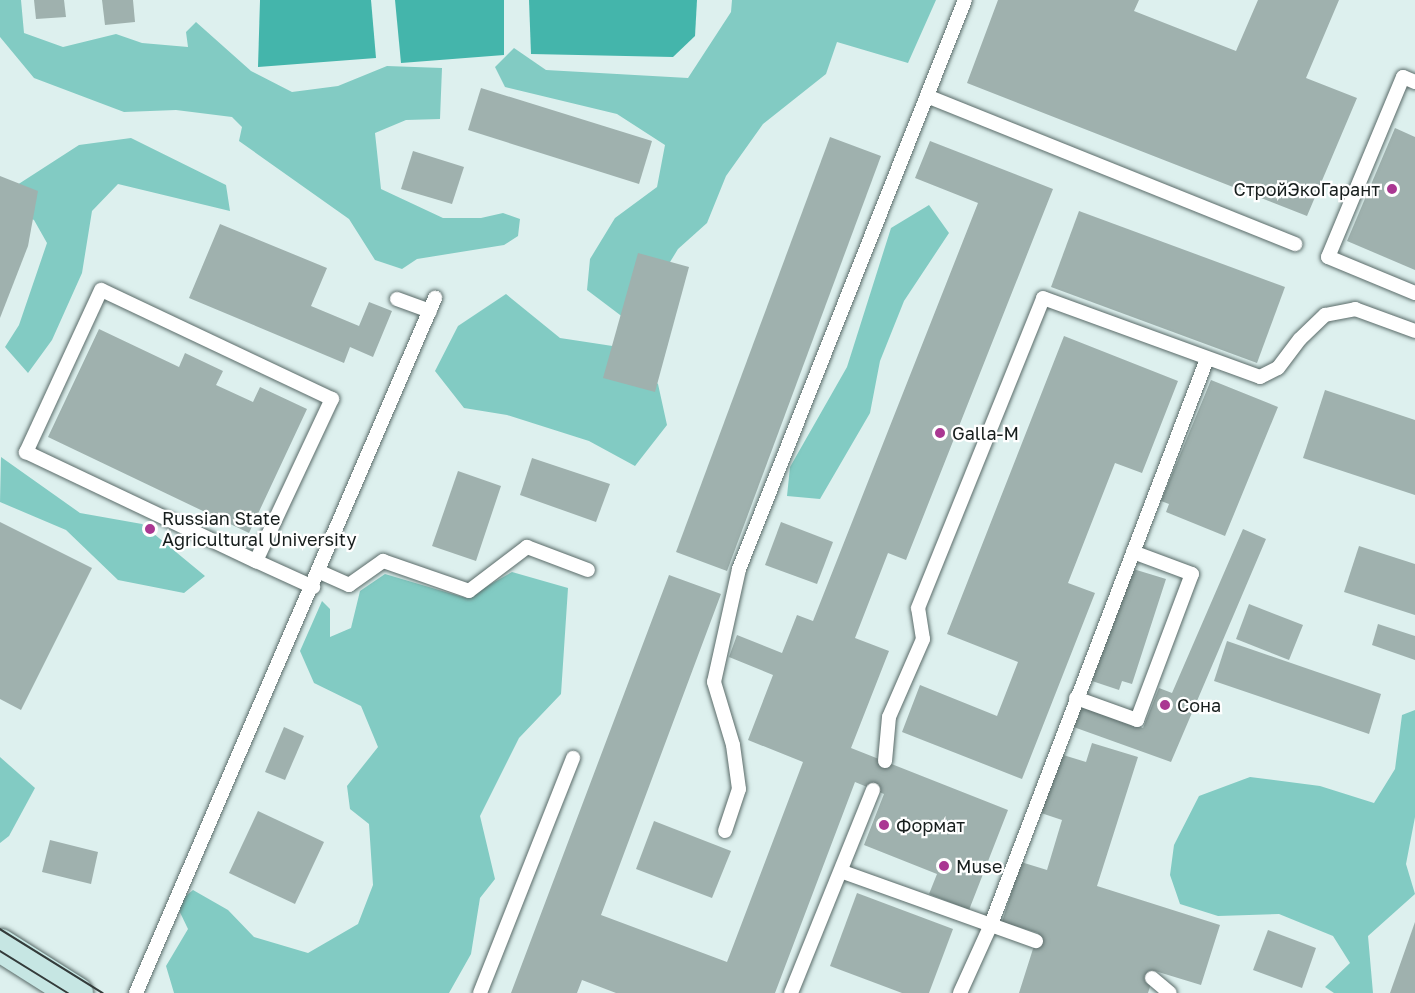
<!DOCTYPE html>
<html>
<head>
<meta charset="utf-8">
<style>
	body { margin:0 }
	#map { position:relative; width:1415px; height:993px; overflow:hidden; background:#ddf0ee; font-family:"Golos Text",sans-serif }
	div>[style] { position:absolute }
	.green>* { inset:0; background:#82cbc3 }
	.water>* { inset:0; background:#44b5ab }
	.building>* { inset:0; background:#9fb1ae }
	.roads { filter:drop-shadow(0 0 2px #5a6b69) drop-shadow(0 0 2px #5a6b69) }
	.service>* { height:14px; margin:-7px; padding:0 7px; transform-origin:7px; border-radius:7px; background:#fff }
	.secondary>* { height:33px; margin:-16.5px; padding:0 16.5px; transform-origin:16.5px; border-radius:16.5px; background:#c6e6e3 }
	.tram>* { height:1.5px; margin:-0.75px; padding:0 0.75px; transform-origin:0.75px; border-radius:0.75px; background:#333b3a }
	.dots>* { width:16px; height:16px; translate:-50% -50%; box-sizing:border-box; border:3px solid #fff; border-radius:50% }
	span { translate:-50% -50%; white-space:nowrap; text-align:center; line-height:1.15; -webkit-text-stroke:4.5px #fff; paint-order:stroke }
	.poi-label { font-size:18px; color:#171e1d }
	.right { translate:-100% -50%; text-align:right }
	.left { translate:0 -50%; text-align:left }
</style>
</head>
<body>
<div id="map">
	<div class="green">
		<div style="clip-path:polygon(0 0,21px 0,24px 33px,63px 47px,116px 34px,142px 43px,188px 47px,186px 32px,196px 22px,251px 71px,292px 92px,338px 86px,387px 66px,442px 68px,440px 119px,406px 120px,375px 133px,381px 189px,443px 218px,481px 218px,503px 213px,520px 219px,518px 236px,504px 245px,417px 259px,402px 269px,375px 260px,349px 219px,239px 141px,242px 127px,232px 117px,176px 110px,124px 112px,34px 78px,0 37px)"></div>
		<div style="clip-path:polygon(732px 0,936px 0,908px 63px,837px 42px,826px 74px,763px 124px,726px 176px,707px 223px,678px 249px,632px 324px,587px 290px,590px 259px,615px 218px,657px 187px,665px 145px,617px 114px,505px 87px,495px 67px,514px 48px,546px 70px,688px 78px,731px 12px)"></div>
		<div style="clip-path:polygon(131px 138px,226px 185px,230px 211px,118px 184px,92px 211px,82px 273px,52px 340px,28px 373px,5px 347px,19px 325px,47px 243px,34px 220px,0 200px,0 196px,79px 145px)"></div>
		<div style="clip-path:polygon(929px 205px,949px 233px,904px 301px,880px 361px,870px 413px,820px 499px,787px 496px,790px 467px,847px 367px,891px 228px)"></div>
		<div style="clip-path:polygon(506px 294px,560px 338px,619px 347px,658px 384px,667px 425px,635px 466px,589px 441px,507px 415px,464px 408px,435px 371px,458px 326px)"></div>
		<div style="clip-path:polygon(1px 457px,80px 513px,142px 524px,205px 576px,184px 593px,118px 580px,66px 530px,0 502px)"></div>
		<div style="clip-path:polygon(512px 572px,568px 588px,561px 694px,519px 738px,480px 816px,495px 879px,480px 898px,471px 954px,449px 993px,174px 993px,166px 966px,188px 929px,176px 904px,193px 890px,228px 910px,254px 937px,308px 953px,358px 924px,373px 885px,369px 824px,350px 809px,347px 786px,378px 747px,361px 706px,314px 683px,300px 651px,322px 601px,330px 609px,330px 637px,351px 628px,360px 591px,385px 574px,466px 598px)"></div>
		<div style="clip-path:polygon(1415px 710px,1415px 817px,1406px 864px,1415px 894px,1368px 936px,1373px 993px,1334px 993px,1325px 987px,1350px 963px,1333px 936px,1279px 914px,1218px 916px,1180px 904px,1170px 875px,1174px 845px,1199px 796px,1250px 777px,1320px 786px,1374px 803px,1395px 769px,1402px 715px)"></div>
		<div style="clip-path:polygon(0 757px,35px 788px,9px 836px,0 843px)"></div>
	</div>
	<div class="water">
		<div style="clip-path:polygon(260px 0,371px 0,376px 58px,258px 67px)"></div>
		<div style="clip-path:polygon(395px 0,504px 0,504px 55px,401px 63px)"></div>
		<div style="clip-path:polygon(529px 0,697px 0,695px 36px,673px 57px,531px 54px)"></div>
	</div>
	<div class="building">
		<div style="clip-path:polygon(34px 0,64px 0,66px 17px,36px 19px)"></div>
		<div style="clip-path:polygon(102px 0,133px 0,135px 22px,105px 25px)"></div>
		<div style="clip-path:polygon(998px 0,1139px 0,1134px 11px,1236px 51px,1258px 0,1339px 0,1306px 78px,1357px 98px,1307px 216px,967px 83px)"></div>
		<div style="clip-path:polygon(481px 88px,652px 141px,639px 184px,468px 130px)"></div>
		<div style="clip-path:polygon(1395px 128px,1415px 137px,1415px 270px,1347px 241px)"></div>
		<div style="clip-path:polygon(830px 137px,881px 156px,727px 571px,676px 552px)"></div>
		<div style="clip-path:polygon(930px 141px,1053px 189px,906px 560px,888px 553px,855px 638px,889px 651px,851px 748px,1008px 810px,969px 910px,929px 894px,937px 874px,864px 845px,884px 794px,855px 782px,775px 993px,616px 993px,582px 980px,577px 993px,511px 993px,669px 575px,721px 594px,601px 915px,727px 962px,803px 762px,748px 740px,773px 675px,729px 657px,737px 635px,782px 653px,797px 615px,813px 621px,978px 203px,915px 178px)"></div>
		<div style="clip-path:polygon(413px 151px,464px 167px,452px 204px,401px 189px)"></div>
		<div style="clip-path:polygon(0 176px,38px 191px,28px 246px,0 318px)"></div>
		<div style="clip-path:polygon(1079px 211px,1285px 287px,1257px 363px,1051px 287px)"></div>
		<div style="clip-path:polygon(220px 224px,327px 268px,311px 306px,359px 326px,369px 302px,392px 311px,373px 357px,350px 347px,344px 363px,189px 298px)"></div>
		<div style="clip-path:polygon(638px 253px,689px 267px,655px 392px,603px 378px)"></div>
		<div style="clip-path:polygon(99px 329px,179px 367px,185px 353px,223px 371px,216px 385px,253px 402px,260px 387px,307px 409px,249px 533px,48px 437px)"></div>
		<div style="clip-path:polygon(1064px 336px,1178px 381px,1142px 473px,1115px 463px,1068px 583px,1095px 593px,1022px 779px,902px 732px,920px 685px,997px 716px,1018px 662px,947px 634px)"></div>
		<div style="clip-path:polygon(1211px 380px,1278px 407px,1225px 536px,1166px 512px,1169px 504px,1161px 501px)"></div>
		<div style="clip-path:polygon(1325px 390px,1415px 420px,1415px 495px,1303px 458px)"></div>
		<div style="clip-path:polygon(532px 458px,610px 484px,596px 522px,520px 495px)"></div>
		<div style="clip-path:polygon(458px 471px,501px 486px,476px 561px,432px 546px)"></div>
		<div style="clip-path:polygon(0 522px,92px 568px,21px 710px,0 699px)"></div>
		<div style="clip-path:polygon(781px 522px,833px 542px,817px 584px,765px 565px)"></div>
		<div style="clip-path:polygon(1243px 529px,1266px 539px,1171px 762px,1068px 725px,1076px 703px,1143px 728px,1159px 688px,1172px 693px)"></div>
		<div style="clip-path:polygon(1359px 546px,1415px 564px,1415px 615px,1344px 592px)"></div>
		<div style="clip-path:polygon(1130px 568px,1166px 579px,1132px 684px,1122px 681px,1119px 690px,1092px 681px)"></div>
		<div style="clip-path:polygon(1249px 604px,1303px 625px,1289px 660px,1236px 639px)"></div>
		<div style="clip-path:polygon(1378px 624px,1415px 636px,1415px 660px,1372px 645px)"></div>
		<div style="clip-path:polygon(1227px 641px,1381px 694px,1369px 734px,1214px 681px)"></div>
		<div style="clip-path:polygon(284px 727px,304px 736px,285px 780px,265px 772px)"></div>
		<div style="clip-path:polygon(1092px 743px,1138px 757px,1097px 886px,1220px 925px,1201px 985px,1155px 971px,1148px 993px,1019px 993px,1038px 933px,1002px 922px,1021px 862px,1047px 870px,1062px 820px,1041px 813px,1060px 754px,1086px 762px)"></div>
		<div style="clip-path:polygon(258px 811px,324px 842px,295px 904px,229px 873px)"></div>
		<div style="clip-path:polygon(654px 821px,731px 851px,712px 898px,636px 869px)"></div>
		<div style="clip-path:polygon(50px 840px,98px 852px,91px 884px,42px 872px)"></div>
		<div style="clip-path:polygon(857px 893px,953px 929px,929px 993px,902px 993px,830px 966px)"></div>
		<div style="clip-path:polygon(1415px 922px,1415px 993px,1390px 993px)"></div>
		<div style="clip-path:polygon(1268px 930px,1316px 948px,1302px 988px,1253px 970px)"></div>
	</div>
	<div class="roads">
		<div class="service">
			<div style="left:1415px;top:82px;width:13px;rotate:-157deg"></div>
			<div style="left:1403px;top:77px;width:195px;rotate:112.6deg"></div>
			<div style="left:1328px;top:257px;width:94px;rotate:22.5deg"></div>
			<div style="left:927px;top:96px;width:397px;rotate:21.9deg"></div>
			<div style="left:397px;top:299px;width:35px;rotate:20deg"></div>
			<div style="left:256px;top:561px;width:179px;rotate:-64.9deg"></div>
			<div style="left:332px;top:399px;width:255px;rotate:-154.7deg"></div>
			<div style="left:101px;top:290px;width:179px;rotate:114.8deg"></div>
			<div style="left:26px;top:452px;width:255px;rotate:25.4deg"></div>
			<div style="left:256px;top:561px;width:63px;rotate:24.5deg"></div>
			<div style="left:320px;top:572px;width:32px;rotate:24deg"></div>
			<div style="left:349px;top:585px;width:42px;rotate:-35.2deg"></div>
			<div style="left:383px;top:561px;width:91px;rotate:19.2deg"></div>
			<div style="left:469px;top:591px;width:73px;rotate:-37.2deg"></div>
			<div style="left:527px;top:547px;width:65px;rotate:20.7deg"></div>
			<div style="left:1076px;top:698px;width:65px;rotate:19.8deg"></div>
			<div style="left:1137px;top:720px;width:156px;rotate:-69.4deg"></div>
			<div style="left:1192px;top:574px;width:63px;rotate:-159.6deg"></div>
			<div style="left:885px;top:761px;width:44px;rotate:-84.8deg"></div>
			<div style="left:889px;top:717px;width:85px;rotate:-66.4deg"></div>
			<div style="left:923px;top:639px;width:31px;rotate:-99deg"></div>
			<div style="left:918px;top:608px;width:334px;rotate:-68deg"></div>
			<div style="left:1043px;top:298px;width:231px;rotate:20deg"></div>
			<div style="left:1260px;top:377px;width:20px;rotate:-27deg"></div>
			<div style="left:1278px;top:368px;width:36px;rotate:-53deg"></div>
			<div style="left:1300px;top:339px;width:35px;rotate:-44deg"></div>
			<div style="left:1325px;top:315px;width:31px;rotate:-11deg"></div>
			<div style="left:1355px;top:309px;width:64px;rotate:20.1deg"></div>
			<div style="left:725px;top:831px;width:44px;rotate:-71.6deg"></div>
			<div style="left:739px;top:789px;width:44px;rotate:-97.8deg"></div>
			<div style="left:733px;top:745px;width:66px;rotate:-106.8deg"></div>
			<div style="left:714px;top:682px;width:116px;rotate:-77.5deg"></div>
			<div style="left:739px;top:569px;width:612px;rotate:-68.34deg"></div>
			<div style="left:843px;top:872px;width:205px;rotate:19.7deg"></div>
			<div style="left:1152px;top:978px;width:23px;rotate:40deg"></div>
			<div style="left:136px;top:993px;width:757px;rotate:-66.72deg"></div>
			<div style="left:480px;top:993px;width:253px;rotate:-68.4deg"></div>
			<div style="left:791px;top:993px;width:219px;rotate:-68deg"></div>
			<div style="left:960px;top:993px;width:72px;rotate:-65.6deg"></div>
			<div style="left:990px;top:927px;width:608px;rotate:-69.09deg"></div>
		</div>
		<div class="secondary">
			<div style="left:0;top:945px;width:90px;rotate:32.3deg"></div>
		</div>
	</div>
	<div class="tram">
		<div style="left:0;top:929px;width:121px;rotate:31.9deg"></div>
		<div style="left:0;top:951px;width:80px;rotate:31.7deg"></div>
	</div>
	<div class="dots">
		<div style="left:1392px;top:189px;background:#aa3792"></div>
		<div style="left:940px;top:433px;background:#aa3792"></div>
		<div style="left:150px;top:529px;background:#aa3792"></div>
		<div style="left:1165px;top:705px;background:#aa3792"></div>
		<div style="left:884px;top:825px;background:#aa3792"></div>
		<div style="left:944px;top:866px;background:#aa3792"></div>
	</div>
	<div class="poi-label">
		<span class="right" style="left:1380px;top:189px">СтройЭкоГарант</span>
		<span class="left" style="left:952px;top:433px">Galla-M</span>
		<span class="left" style="left:162px;top:529px">Russian State<br>Agricultural University</span>
		<span class="left" style="left:1177px;top:705px">Сона</span>
		<span class="left" style="left:896px;top:825px">Формат</span>
		<span class="left" style="left:956px;top:866px">Muse</span>
	</div>
</div>
</body>
</html>
